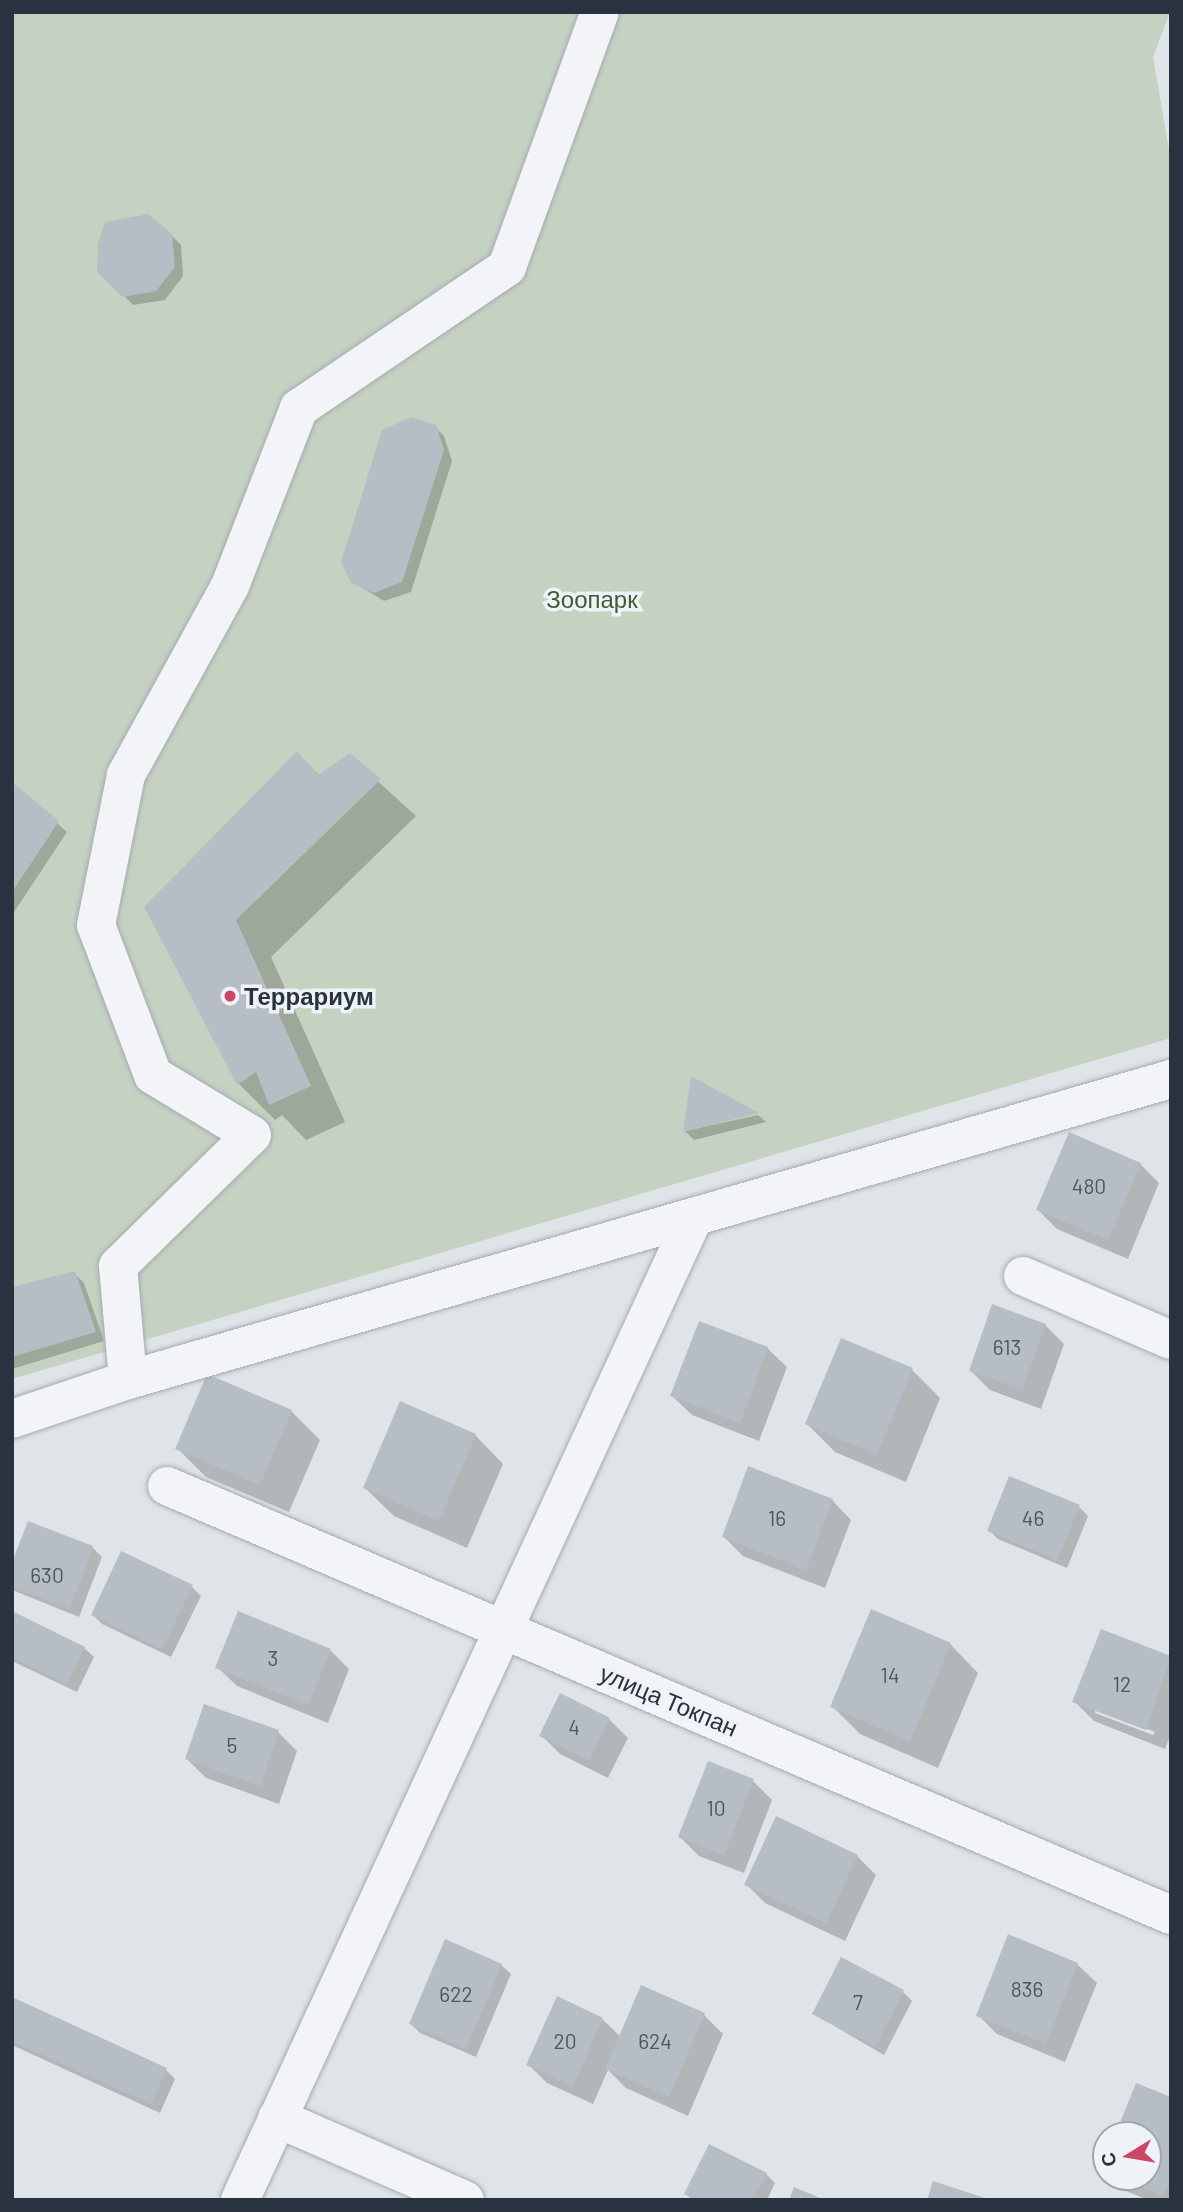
<!DOCTYPE html>
<html>
<head>
<meta charset="utf-8">
<style>
	body { margin:0 }
	#map { position:relative; width:1183px; height:2212px; overflow:hidden; background:#dfe4e8; font-family:Barlow,sans-serif }
	div>[style] { position:absolute }
	.green>* { inset:0; background:#c6d2c1 }
	.shadow>* { inset:0; background:#0003 }
	.building>* { inset:0; background:#b7bdc5 }
	.roads { filter:drop-shadow(0 0 2px #a4abb2) drop-shadow(0 0 2px #a4abb2) }
	.minor>* { height:38px; margin:-19px; padding:0 19px; transform-origin:19px; border-radius:19px; background:#f2f4f7 }
	.dots>* { width:19px; height:19px; translate:-50% -50%; box-sizing:border-box; border:4px solid #eff2f6; border-radius:50% }
	span { translate:-50% -50%; white-space:nowrap; text-align:center; line-height:1.15; -webkit-text-stroke:7px #eff2f6; paint-order:stroke }
	.number-label { font-size:21px; color:#4c5660 }
	.number-label span { -webkit-text-stroke-width:0 }
	.park-label { font-size:24px; color:#405b36 }
	.poi-label { font-size:24px; color:#28333f; font-weight:700 }
	.left { translate:0 -50%; text-align:left }
	.street-label { font-size:24px; color:#28333f }
	.frame { position:absolute; inset:0; border:14px solid #28333f; pointer-events:none }
	.north { position:absolute; left:1092px; top:2121px; width:70px; height:70px; box-sizing:border-box; background:#eff2f6; border:2px solid #9fa6ad; border-radius:50%; rotate:259deg; font-size:19px; font-weight:700; line-height:28px; text-align:center; color:#28333f }
	.north::after { content:''; display:block; margin:auto; width:24px; height:32px; background:#cc4665; clip-path:polygon(50% 0,100% 100%,50% 72%,0 100%) }
</style>
</head>
<body>
<div id="map">
	<div class="green">
		<div style="clip-path:polygon(12px 12px,1170px 12px,1153px 57px,1171px 161px,1171px 1038px,12px 1379px)"></div>
	</div>
	<div class="shadow">
		<div style="clip-path:polygon(171px 235px,181px 245px,183px 276px,165px 300px,133px 305px,99px 271px)"></div>
		<div style="clip-path:polygon(435px 427px,444px 436px,452px 461px,411px 592px,384px 601px,353px 582px)"></div>
		<div style="clip-path:polygon(297px 753px,320px 776px,350px 756px,416px 816px,271px 957px,345px 1122px,306px 1140px,282px 1115px,275px 1120px,239px 1084px,146px 907px)"></div>
		<div style="clip-path:polygon(12px 784px,67px 832px,12px 915px)"></div>
		<div style="clip-path:polygon(758px 1115px,766px 1122px,694px 1140px,685px 1131px)"></div>
		<div style="clip-path:polygon(1140px 1164px,1159px 1183px,1128px 1259px,1057px 1229px,1038px 1210px)"></div>
		<div style="clip-path:polygon(74px 1273px,84px 1283px,104px 1341px,12px 1369px,12px 1289px)"></div>
		<div style="clip-path:polygon(1045px 1325px,1064px 1344px,1041px 1409px,990px 1390px,971px 1371px)"></div>
		<div style="clip-path:polygon(767px 1348px,787px 1367px,759px 1441px,692px 1415px,672px 1396px)"></div>
		<div style="clip-path:polygon(912px 1370px,940px 1398px,906px 1482px,835px 1452px,807px 1424px)"></div>
		<div style="clip-path:polygon(291px 1411px,320px 1440px,289px 1512px,206px 1477px,178px 1449px)"></div>
		<div style="clip-path:polygon(475px 1435px,503px 1464px,467px 1548px,394px 1516px,365px 1488px)"></div>
		<div style="clip-path:polygon(832px 1500px,851px 1520px,825px 1588px,743px 1556px,724px 1537px)"></div>
		<div style="clip-path:polygon(1079px 1507px,1088px 1516px,1067px 1568px,998px 1539px,989px 1530px)"></div>
		<div style="clip-path:polygon(92px 1547px,102px 1557px,79px 1617px,12px 1590px,12px 1567px)"></div>
		<div style="clip-path:polygon(192px 1587px,201px 1596px,171px 1657px,102px 1624px,93px 1615px)"></div>
		<div style="clip-path:polygon(12px 1613px,84px 1648px,94px 1657px,77px 1692px,12px 1661px)"></div>
		<div style="clip-path:polygon(evenodd,1102px 1631px,1171px 1658px,1171px 1734px,1165px 1749px,1094px 1721px,1074px 1701px,1102px 1631px,1095px 1709px,1155px 1732px,1153px 1735px,1095px 1713px,1095px 1709px)"></div>
		<div style="clip-path:polygon(950px 1644px,978px 1673px,938px 1768px,860px 1734px,832px 1706px)"></div>
		<div style="clip-path:polygon(330px 1650px,349px 1669px,328px 1723px,237px 1686px,217px 1667px)"></div>
		<div style="clip-path:polygon(609px 1719px,628px 1738px,608px 1778px,560px 1754px,541px 1735px)"></div>
		<div style="clip-path:polygon(278px 1732px,297px 1751px,279px 1804px,206px 1778px,187px 1759px)"></div>
		<div style="clip-path:polygon(753px 1781px,772px 1800px,744px 1873px,699px 1856px,680px 1837px)"></div>
		<div style="clip-path:polygon(857px 1856px,876px 1875px,845px 1941px,765px 1903px,746px 1884px)"></div>
		<div style="clip-path:polygon(1077px 1964px,1097px 1983px,1065px 2062px,997px 2034px,978px 2015px)"></div>
		<div style="clip-path:polygon(501px 1965px,511px 1974px,476px 2057px,420px 2033px,411px 2024px)"></div>
		<div style="clip-path:polygon(903px 1992px,912px 2001px,884px 2055px,814px 2014px)"></div>
		<div style="clip-path:polygon(12px 1999px,166px 2070px,175px 2079px,160px 2113px,12px 2045px)"></div>
		<div style="clip-path:polygon(558px 1999px,602px 2019px,621px 2037px,704px 2015px,723px 2034px,688px 2116px,626px 2088px,608px 2070px,593px 2104px,547px 2083px,528px 2064px)"></div>
		<div style="clip-path:polygon(1171px 2099px,1171px 2200px,1148px 2200px,1121px 2189px,1110px 2177px,1148px 2177px,1148px 2135px,1117px 2135px)"></div>
		<div style="clip-path:polygon(766px 2174px,775px 2183px,767px 2200px,692px 2200px,686px 2194px)"></div>
	</div>
	<div class="building">
		<div style="clip-path:polygon(148px 214px,172px 234px,175px 267px,156px 291px,122px 297px,97px 272px,98px 244px,105px 222px)"></div>
		<div style="clip-path:polygon(411px 417px,436px 425px,444px 450px,402px 582px,374px 593px,351px 583px,341px 562px,382px 430px)"></div>
		<div style="clip-path:polygon(297px 751px,318px 775px,350px 753px,381px 779px,236px 920px,311px 1086px,269px 1105px,256px 1072px,237px 1085px,144px 907px)"></div>
		<div style="clip-path:polygon(12px 782px,59px 821px,12px 892px)"></div>
		<div style="clip-path:polygon(691px 1076px,759px 1113px,683px 1132px)"></div>
		<div style="clip-path:polygon(1069px 1132px,1141px 1163px,1108px 1240px,1036px 1210px)"></div>
		<div style="clip-path:polygon(75px 1271px,96px 1332px,12px 1357px,12px 1287px)"></div>
		<div style="clip-path:polygon(992px 1304px,1046px 1324px,1022px 1390px,969px 1371px)"></div>
		<div style="clip-path:polygon(699px 1321px,768px 1347px,740px 1423px,670px 1396px)"></div>
		<div style="clip-path:polygon(841px 1338px,913px 1368px,877px 1455px,805px 1424px)"></div>
		<div style="clip-path:polygon(207px 1374px,292px 1410px,260px 1485px,175px 1449px)"></div>
		<div style="clip-path:polygon(400px 1401px,476px 1434px,439px 1521px,363px 1488px)"></div>
		<div style="clip-path:polygon(748px 1466px,833px 1499px,806px 1570px,722px 1537px)"></div>
		<div style="clip-path:polygon(1009px 1476px,1080px 1505px,1057px 1560px,987px 1531px)"></div>
		<div style="clip-path:polygon(28px 1521px,93px 1546px,70px 1609px,12px 1587px,12px 1562px)"></div>
		<div style="clip-path:polygon(121px 1551px,193px 1585px,162px 1649px,91px 1615px)"></div>
		<div style="clip-path:polygon(871px 1609px,951px 1643px,910px 1741px,830px 1707px)"></div>
		<div style="clip-path:polygon(12px 1611px,85px 1647px,67px 1684px,12px 1657px)"></div>
		<div style="clip-path:polygon(238px 1611px,331px 1649px,308px 1705px,215px 1668px)"></div>
		<div style="clip-path:polygon(1101px 1629px,1171px 1656px,1146px 1730px,1072px 1702px)"></div>
		<div style="clip-path:polygon(560px 1693px,610px 1718px,589px 1760px,539px 1736px)"></div>
		<div style="clip-path:polygon(204px 1704px,279px 1730px,260px 1786px,185px 1759px)"></div>
		<div style="clip-path:polygon(708px 1761px,754px 1779px,724px 1855px,678px 1837px)"></div>
		<div style="clip-path:polygon(776px 1816px,858px 1855px,826px 1923px,744px 1885px)"></div>
		<div style="clip-path:polygon(1008px 1934px,1078px 1963px,1046px 2044px,976px 2016px)"></div>
		<div style="clip-path:polygon(445px 1939px,502px 1964px,466px 2049px,409px 2024px)"></div>
		<div style="clip-path:polygon(841px 1957px,904px 1990px,875px 2047px,812px 2014px)"></div>
		<div style="clip-path:polygon(641px 1985px,705px 2013px,669px 2097px,605px 2069px)"></div>
		<div style="clip-path:polygon(557px 1996px,603px 2018px,573px 2086px,526px 2065px)"></div>
		<div style="clip-path:polygon(12px 1997px,167px 2068px,151px 2104px,12px 2041px)"></div>
		<div style="clip-path:polygon(1136px 2083px,1171px 2097px,1171px 2177px,1163px 2196px,1117px 2177px,1148px 2177px,1148px 2135px,1115px 2135px)"></div>
		<div style="clip-path:polygon(709px 2144px,767px 2173px,753px 2200px,696px 2200px,684px 2194px)"></div>
		<div style="clip-path:polygon(933px 2181px,988px 2199px,988px 2200px,927px 2200px)"></div>
		<div style="clip-path:polygon(794px 2187px,825px 2200px,789px 2200px)"></div>
	</div>
	<div class="roads">
		<div class="minor">
			<div style="left:1023px;top:1276px;width:161px;rotate:23.4deg"></div>
			<div style="left:128px;top:1380px;width:114px;rotate:-95deg"></div>
			<div style="left:118px;top:1266px;width:187px;rotate:-44.4deg"></div>
			<div style="left:252px;top:1135px;width:116px;rotate:-148.8deg"></div>
			<div style="left:153px;top:1075px;width:160px;rotate:-110.8deg"></div>
			<div style="left:96px;top:925px;width:153px;rotate:-78.7deg"></div>
			<div style="left:126px;top:775px;width:216px;rotate:-61.2deg"></div>
			<div style="left:230px;top:586px;width:191px;rotate:-68.8deg"></div>
			<div style="left:299px;top:408px;width:251px;rotate:-34.1deg"></div>
			<div style="left:507px;top:267px;width:271px;rotate:-70deg"></div>
			<div style="left:12px;top:1419px;width:122px;rotate:-18.6deg"></div>
			<div style="left:128px;top:1380px;width:1086px;rotate:-16.1deg"></div>
			<div style="left:167px;top:1486px;width:1092px;rotate:23.14deg"></div>
			<div style="left:277px;top:2118px;width:205px;rotate:23.6deg"></div>
			<div style="left:240px;top:2200px;width:1083px;rotate:-65.21deg"></div>
		</div>
	</div>
	<div class="dots">
		<div style="left:230px;top:996px;background:#cc4665"></div>
	</div>
	<div class="number-label">
		<span style="left:1089px;top:1186px">480</span>
		<span style="left:1007px;top:1347px">613</span>
		<span style="left:777px;top:1518px">16</span>
		<span style="left:1033px;top:1518px">46</span>
		<span style="left:47px;top:1575px">630</span>
		<span style="left:273px;top:1658px">3</span>
		<span style="left:890px;top:1675px">14</span>
		<span style="left:1122px;top:1684px">12</span>
		<span style="left:574px;top:1727px">4</span>
		<span style="left:232px;top:1745px">5</span>
		<span style="left:716px;top:1808px">10</span>
		<span style="left:1027px;top:1989px">836</span>
		<span style="left:456px;top:1994px">622</span>
		<span style="left:858px;top:2002px">7</span>
		<span style="left:565px;top:2041px">20</span>
		<span style="left:655px;top:2041px">624</span>
	</div>
	<div class="park-label">
		<span style="left:592px;top:599px">Зоопарк</span>
	</div>
	<div class="poi-label">
		<span class="left" style="left:244px;top:996px">Террариум</span>
	</div>
	<div class="street-label">
		<span style="left:669px;top:1700px;rotate:23deg">улица Токпан</span>
	</div>
	<div class="frame"></div>
	<div class="north">С</div>
</div>
</body>
</html>
